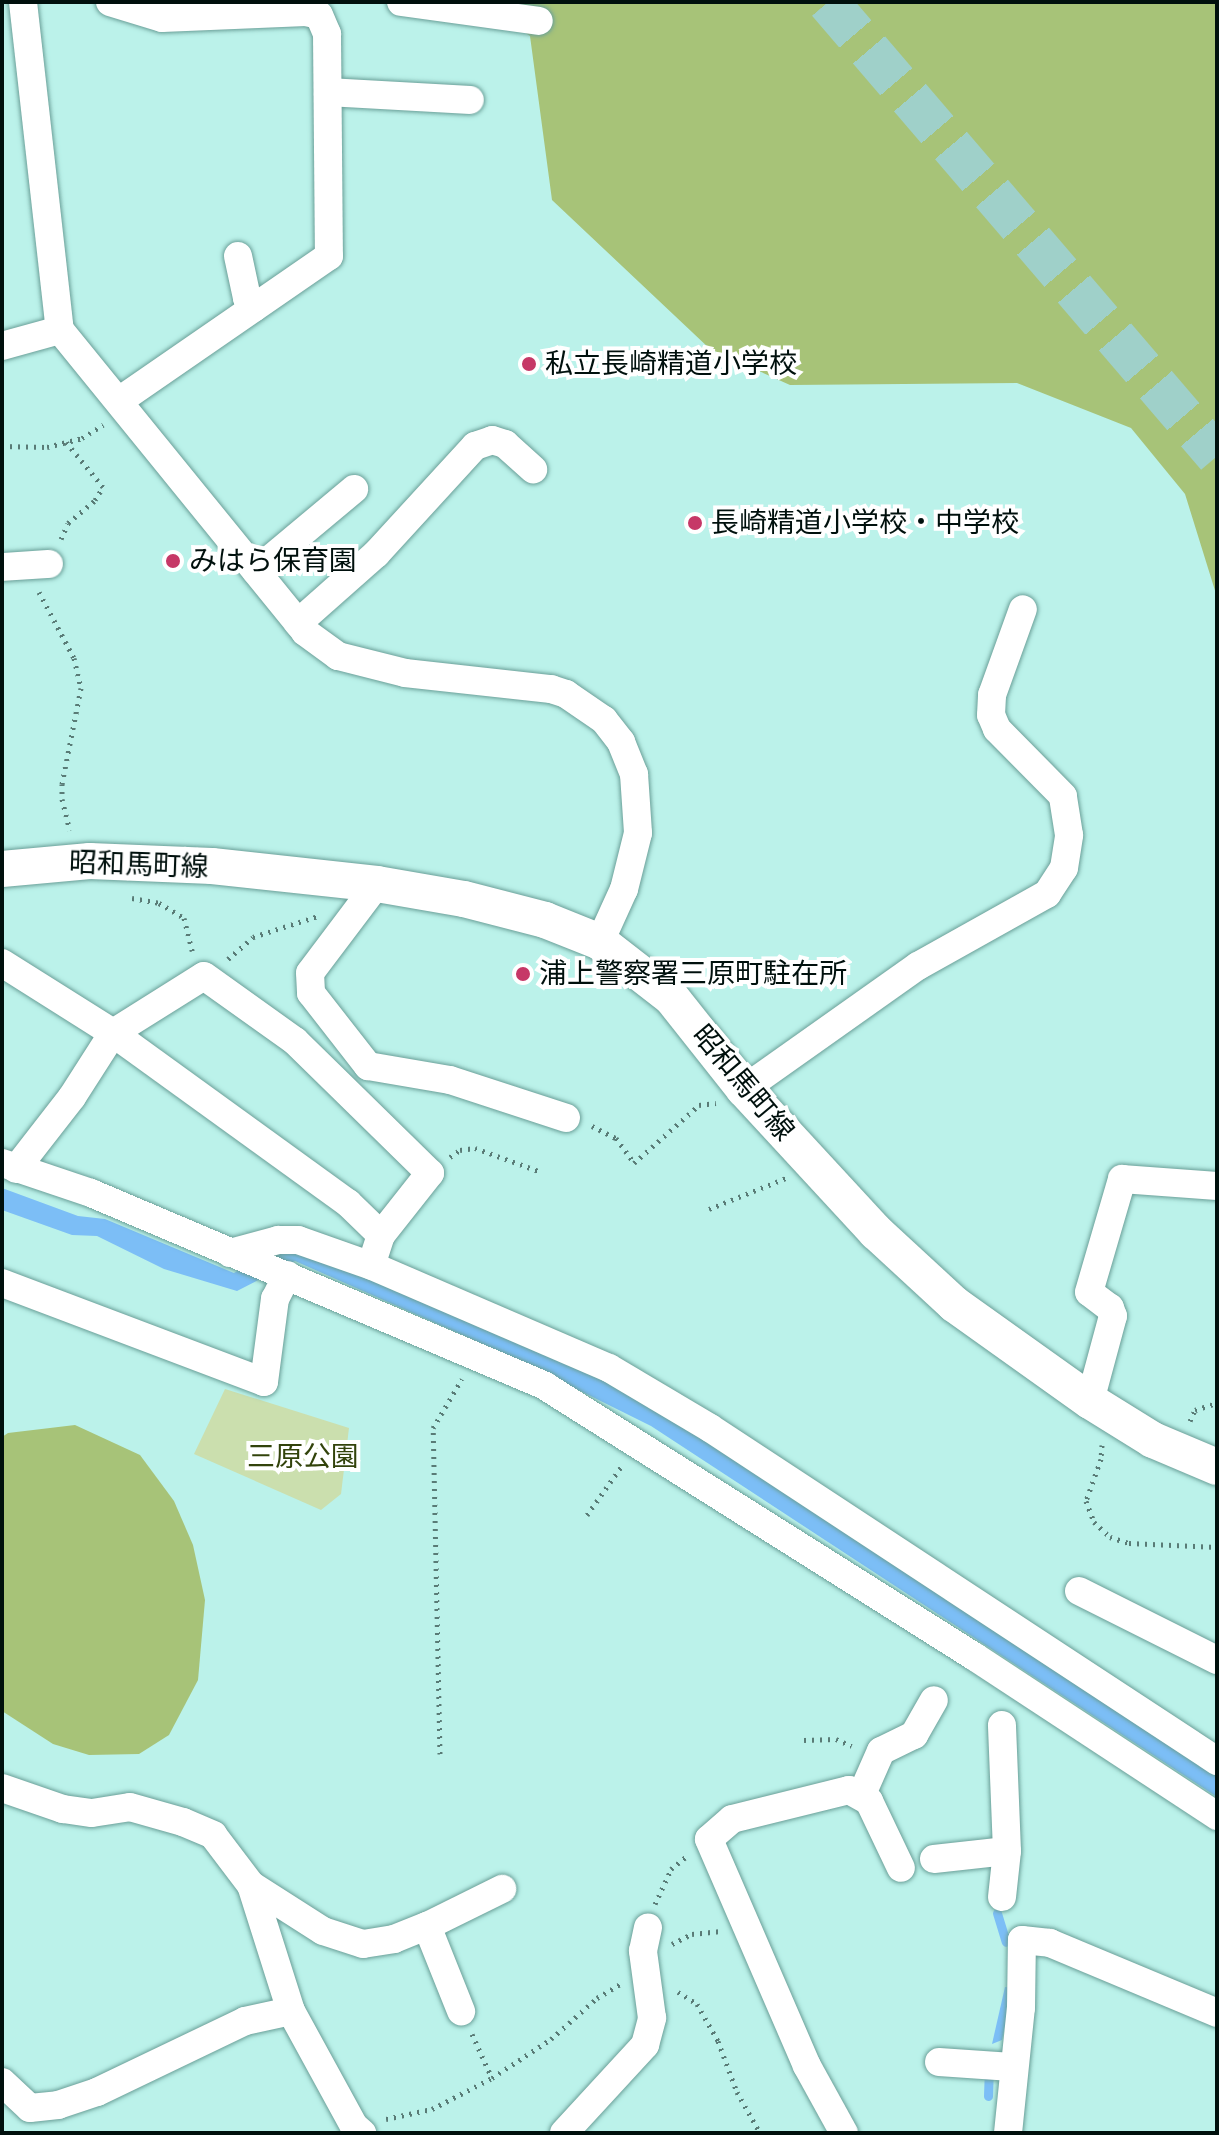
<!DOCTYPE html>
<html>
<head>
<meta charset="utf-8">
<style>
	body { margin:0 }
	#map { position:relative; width:1219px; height:2135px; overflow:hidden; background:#bbf2ea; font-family:Poppins,"Noto Sans JP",sans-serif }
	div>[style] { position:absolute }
	.green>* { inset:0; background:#cbdfae }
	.forest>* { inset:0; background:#a7c378 }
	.water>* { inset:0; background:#7cbef6 }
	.stream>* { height:9px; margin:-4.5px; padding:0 4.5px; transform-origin:4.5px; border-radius:4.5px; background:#7cbef6 }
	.highway-tunnel>* { height:42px; margin-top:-21px; transform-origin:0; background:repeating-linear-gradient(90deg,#9fd0c9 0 42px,transparent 0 63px) }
	.path>* { height:5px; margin-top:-2.5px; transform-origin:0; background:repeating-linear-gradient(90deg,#597b76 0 2px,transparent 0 8px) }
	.roads { filter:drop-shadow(0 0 2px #6a9f98) drop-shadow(0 0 2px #6a9f98) }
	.minor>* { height:28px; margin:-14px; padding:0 14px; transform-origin:14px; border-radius:14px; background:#fff }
	.major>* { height:36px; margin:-18px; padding:0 18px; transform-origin:18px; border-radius:18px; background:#fff }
	.dots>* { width:22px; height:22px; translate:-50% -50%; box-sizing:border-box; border:4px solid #fff; border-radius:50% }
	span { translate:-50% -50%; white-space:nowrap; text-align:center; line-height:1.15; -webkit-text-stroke:8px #fff; paint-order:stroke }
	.poi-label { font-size:28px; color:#00100d }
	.left { translate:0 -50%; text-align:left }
	.street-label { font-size:28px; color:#00100d }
	.park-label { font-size:28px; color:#32430b }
	.frame { position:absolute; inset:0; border:4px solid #00100d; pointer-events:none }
</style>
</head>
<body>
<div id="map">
	<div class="green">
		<div style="clip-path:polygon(225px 1389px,349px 1428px,341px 1494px,321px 1510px,194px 1454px)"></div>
	</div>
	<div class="forest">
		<div style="clip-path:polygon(478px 2px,1217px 2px,1217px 597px,1185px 494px,1131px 428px,1017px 383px,790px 385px,710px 349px,552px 200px,530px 36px)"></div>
		<div style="clip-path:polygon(75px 1425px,140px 1455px,174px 1501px,193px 1545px,205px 1600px,198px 1680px,169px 1735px,139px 1754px,89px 1755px,53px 1744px,2px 1711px,2px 1437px,8px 1433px)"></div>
	</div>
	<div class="water">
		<div style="clip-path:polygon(2px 1188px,78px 1216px,105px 1219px,234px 1273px,268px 1252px,289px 1245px,392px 1283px,662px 1408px,1217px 1769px,1217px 1797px,651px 1426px,510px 1356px,295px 1261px,237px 1291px,164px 1269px,97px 1236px,72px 1235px,2px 1210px)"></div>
		<div style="clip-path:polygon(1005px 1987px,1013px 1988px,1002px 2040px,992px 2044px)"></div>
	</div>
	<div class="stream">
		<div style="left:997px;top:1913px;width:30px;rotate:73deg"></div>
		<div style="left:988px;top:2096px;width:23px;rotate:-88deg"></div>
	</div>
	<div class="highway-tunnel">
		<div style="left:828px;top:2px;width:598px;rotate:49.41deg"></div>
	</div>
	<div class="path">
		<div style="left:2px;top:446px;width:45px;rotate:1.3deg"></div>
		<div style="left:47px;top:447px;width:36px;rotate:-14deg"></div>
		<div style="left:82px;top:438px;width:25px;rotate:-32deg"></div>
		<div style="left:61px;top:539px;width:17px;rotate:-66deg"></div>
		<div style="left:68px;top:523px;width:35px;rotate:-40deg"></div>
		<div style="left:95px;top:500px;width:15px;rotate:-58deg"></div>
		<div style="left:103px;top:487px;width:58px;rotate:-129.4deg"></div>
		<div style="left:39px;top:592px;width:75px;rotate:62.1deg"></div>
		<div style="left:74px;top:658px;width:31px;rotate:77deg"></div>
		<div style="left:81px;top:688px;width:98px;rotate:101.2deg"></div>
		<div style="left:62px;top:784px;width:15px;rotate:90deg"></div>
		<div style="left:62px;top:799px;width:32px;rotate:76deg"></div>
		<div style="left:132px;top:898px;width:27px;rotate:10deg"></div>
		<div style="left:159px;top:903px;width:29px;rotate:31deg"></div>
		<div style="left:184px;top:918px;width:34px;rotate:76deg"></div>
		<div style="left:228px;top:959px;width:33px;rotate:-41deg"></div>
		<div style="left:253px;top:937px;width:68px;rotate:-17.9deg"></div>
		<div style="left:592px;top:1126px;width:27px;rotate:27deg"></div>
		<div style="left:616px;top:1138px;width:31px;rotate:54deg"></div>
		<div style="left:634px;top:1163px;width:87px;rotate:-41.7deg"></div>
		<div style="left:699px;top:1105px;width:17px;rotate:-7deg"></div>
		<div style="left:450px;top:1157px;width:12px;rotate:-35deg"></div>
		<div style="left:460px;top:1150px;width:15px;rotate:-8deg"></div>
		<div style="left:475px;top:1148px;width:68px;rotate:19.8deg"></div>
		<div style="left:709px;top:1209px;width:83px;rotate:-21.9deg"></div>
		<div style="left:1190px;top:1421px;width:12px;rotate:-66deg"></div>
		<div style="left:1195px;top:1410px;width:23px;rotate:-18deg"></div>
		<div style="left:1102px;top:1445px;width:14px;rotate:94deg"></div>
		<div style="left:1101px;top:1459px;width:45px;rotate:109.7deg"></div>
		<div style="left:1086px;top:1501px;width:22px;rotate:69deg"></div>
		<div style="left:1094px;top:1522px;width:22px;rotate:43deg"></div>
		<div style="left:1110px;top:1537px;width:20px;rotate:18deg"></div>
		<div style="left:1129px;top:1543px;width:88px;rotate:2.6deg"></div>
		<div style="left:587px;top:1515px;width:59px;rotate:-54.7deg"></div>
		<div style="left:804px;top:1740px;width:32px;rotate:-2deg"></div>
		<div style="left:836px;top:1739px;width:17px;rotate:24deg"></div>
		<div style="left:440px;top:1754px;width:326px;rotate:-91.2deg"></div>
		<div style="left:433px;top:1428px;width:57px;rotate:-59.4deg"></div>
		<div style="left:655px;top:1904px;width:38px;rotate:-65deg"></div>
		<div style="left:671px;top:1869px;width:19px;rotate:-39deg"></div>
		<div style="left:672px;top:1944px;width:22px;rotate:-27deg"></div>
		<div style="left:692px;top:1934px;width:27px;rotate:-6deg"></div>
		<div style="left:678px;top:1992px;width:22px;rotate:32deg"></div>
		<div style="left:697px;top:2004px;width:43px;rotate:60.4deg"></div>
		<div style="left:718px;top:2041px;width:54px;rotate:69.6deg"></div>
		<div style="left:737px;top:2092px;width:47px;rotate:60.7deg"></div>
		<div style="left:472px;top:2034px;width:48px;rotate:65.6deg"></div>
		<div style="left:386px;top:2119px;width:47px;rotate:-12.3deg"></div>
		<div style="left:432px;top:2109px;width:68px;rotate:-27.3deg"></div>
		<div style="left:492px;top:2078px;width:71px;rotate:-33.5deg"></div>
		<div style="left:551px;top:2039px;width:62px;rotate:-41.7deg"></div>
		<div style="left:597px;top:1998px;width:27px;rotate:-31deg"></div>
	</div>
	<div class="roads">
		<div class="minor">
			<div style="left:23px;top:2px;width:330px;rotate:83.6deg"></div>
			<div style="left:60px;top:330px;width:389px;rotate:50.9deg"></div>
			<div style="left:305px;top:632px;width:41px;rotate:36deg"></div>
			<div style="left:338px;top:656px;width:69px;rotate:14.2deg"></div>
			<div style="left:405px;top:673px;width:147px;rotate:6.3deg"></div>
			<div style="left:551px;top:689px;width:16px;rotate:18deg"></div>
			<div style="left:566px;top:694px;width:46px;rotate:34.4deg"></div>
			<div style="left:604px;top:720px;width:28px;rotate:52deg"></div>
			<div style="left:621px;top:742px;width:35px;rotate:68deg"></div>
			<div style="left:634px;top:774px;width:59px;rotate:86.1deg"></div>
			<div style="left:638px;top:833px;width:58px;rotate:104deg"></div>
			<div style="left:624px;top:889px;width:58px;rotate:114.4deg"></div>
			<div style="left:110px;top:2px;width:54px;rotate:17.1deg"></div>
			<div style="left:162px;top:18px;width:144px;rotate:-2.4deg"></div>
			<div style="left:306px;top:12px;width:13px;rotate:13deg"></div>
			<div style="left:319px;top:15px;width:21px;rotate:67deg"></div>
			<div style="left:327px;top:34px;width:222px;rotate:89.5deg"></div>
			<div style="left:329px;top:256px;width:254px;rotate:145.4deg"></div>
			<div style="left:401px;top:2px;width:139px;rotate:7.8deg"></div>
			<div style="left:328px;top:92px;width:142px;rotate:3.2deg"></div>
			<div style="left:238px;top:256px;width:43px;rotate:77.9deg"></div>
			<div style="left:247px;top:298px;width:12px;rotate:55deg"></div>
			<div style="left:2px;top:346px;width:60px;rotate:-15.4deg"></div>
			<div style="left:2px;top:567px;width:47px;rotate:-3.7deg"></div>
			<div style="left:256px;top:571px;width:128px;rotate:-39.9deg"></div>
			<div style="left:298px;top:623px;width:104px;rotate:-41.5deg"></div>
			<div style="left:376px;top:554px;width:147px;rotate:-47.5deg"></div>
			<div style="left:475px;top:446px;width:18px;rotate:-19deg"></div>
			<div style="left:492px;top:440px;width:14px;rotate:17deg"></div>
			<div style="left:505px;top:444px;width:38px;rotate:42deg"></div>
			<div style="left:377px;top:884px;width:111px;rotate:127deg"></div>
			<div style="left:310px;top:973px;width:20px;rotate:87deg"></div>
			<div style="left:311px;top:993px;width:93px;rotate:52deg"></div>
			<div style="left:368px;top:1066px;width:83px;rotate:9.7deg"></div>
			<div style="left:450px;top:1080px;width:122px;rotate:18.1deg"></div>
			<div style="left:2px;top:963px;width:131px;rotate:32.2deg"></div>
			<div style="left:113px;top:1033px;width:290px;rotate:35.9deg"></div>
			<div style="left:348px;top:1203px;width:46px;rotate:44.1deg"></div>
			<div style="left:381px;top:1235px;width:20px;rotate:108deg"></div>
			<div style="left:744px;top:1089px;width:213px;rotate:-35.3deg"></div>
			<div style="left:918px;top:966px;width:148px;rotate:-29.2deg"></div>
			<div style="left:1047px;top:894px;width:31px;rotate:-57deg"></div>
			<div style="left:1064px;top:868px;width:33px;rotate:-81deg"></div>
			<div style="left:1069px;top:835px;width:39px;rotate:-99deg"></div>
			<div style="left:1063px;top:796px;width:94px;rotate:-134.6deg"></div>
			<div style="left:997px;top:729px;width:15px;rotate:-113deg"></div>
			<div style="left:991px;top:715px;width:20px;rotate:-87deg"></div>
			<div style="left:992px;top:695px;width:91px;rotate:-70.2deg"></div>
			<div style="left:2px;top:1163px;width:94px;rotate:18.6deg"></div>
			<div style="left:91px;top:1193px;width:493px;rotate:23deg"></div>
			<div style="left:545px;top:1386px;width:508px;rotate:32.22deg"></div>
			<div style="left:975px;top:1657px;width:290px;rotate:33.3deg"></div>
			<div style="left:16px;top:1169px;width:91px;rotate:-52.1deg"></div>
			<div style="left:72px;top:1097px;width:76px;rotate:-57.4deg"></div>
			<div style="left:113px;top:1033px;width:107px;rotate:-32.1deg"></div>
			<div style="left:204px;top:976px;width:112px;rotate:35.5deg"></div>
			<div style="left:295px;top:1041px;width:189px;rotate:44.4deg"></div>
			<div style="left:430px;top:1173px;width:79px;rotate:128.3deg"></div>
			<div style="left:230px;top:1253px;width:50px;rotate:-15.2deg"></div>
			<div style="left:278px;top:1240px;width:20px"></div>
			<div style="left:298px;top:1240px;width:78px;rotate:19.4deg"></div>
			<div style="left:372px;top:1266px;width:258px;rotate:23.3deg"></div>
			<div style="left:609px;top:1368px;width:117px;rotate:30.7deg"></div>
			<div style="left:710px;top:1428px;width:607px;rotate:33.3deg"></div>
			<div style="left:2px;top:1283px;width:280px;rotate:20.7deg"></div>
			<div style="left:264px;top:1382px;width:84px;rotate:-82.5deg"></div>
			<div style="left:275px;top:1299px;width:27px;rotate:-63deg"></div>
			<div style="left:1090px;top:1401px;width:88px;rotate:-74.9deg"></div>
			<div style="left:1113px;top:1316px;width:9px;rotate:-111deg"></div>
			<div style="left:1110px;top:1308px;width:26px;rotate:-143deg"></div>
			<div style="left:1089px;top:1292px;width:118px;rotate:-73.7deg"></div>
			<div style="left:1122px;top:1179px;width:95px;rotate:4.2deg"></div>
			<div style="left:1079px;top:1591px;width:154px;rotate:26.6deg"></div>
			<div style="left:2px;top:1788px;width:65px;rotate:19deg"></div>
			<div style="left:63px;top:1809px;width:29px;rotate:8deg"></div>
			<div style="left:92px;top:1813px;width:38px;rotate:-9deg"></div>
			<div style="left:130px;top:1807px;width:55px;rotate:15.8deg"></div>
			<div style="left:183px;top:1822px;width:33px;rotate:23deg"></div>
			<div style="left:213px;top:1835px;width:63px;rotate:52.8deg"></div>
			<div style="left:251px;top:1885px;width:132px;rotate:72.4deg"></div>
			<div style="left:291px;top:2011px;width:131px;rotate:61.3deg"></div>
			<div style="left:354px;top:2126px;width:11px;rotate:41deg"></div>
			<div style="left:862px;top:1794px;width:47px;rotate:-66.2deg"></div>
			<div style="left:881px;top:1751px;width:37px;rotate:-26deg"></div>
			<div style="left:914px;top:1735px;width:40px;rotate:-60.3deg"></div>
			<div style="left:934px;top:1859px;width:73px;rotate:-6.3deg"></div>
			<div style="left:251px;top:1885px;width:85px;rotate:32.6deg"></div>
			<div style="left:323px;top:1931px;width:42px;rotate:18deg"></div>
			<div style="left:363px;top:1944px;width:31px;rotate:-9deg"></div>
			<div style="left:394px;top:1939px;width:35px;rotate:-22deg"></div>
			<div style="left:427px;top:1926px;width:92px;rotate:68.2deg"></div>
			<div style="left:1002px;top:1897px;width:46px;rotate:-83.8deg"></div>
			<div style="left:1007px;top:1851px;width:126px;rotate:-92.3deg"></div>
			<div style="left:427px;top:1926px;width:84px;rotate:-26.3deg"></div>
			<div style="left:939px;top:2062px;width:73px;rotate:3.9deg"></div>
			<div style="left:2px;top:2082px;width:38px;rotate:43deg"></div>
			<div style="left:30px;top:2108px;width:28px;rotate:-6deg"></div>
			<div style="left:58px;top:2105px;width:41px;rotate:-18.4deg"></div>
			<div style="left:97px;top:2092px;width:164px;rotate:-25.6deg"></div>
			<div style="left:245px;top:2021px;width:47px;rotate:-12.3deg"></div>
			<div style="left:564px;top:2133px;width:120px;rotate:-47.4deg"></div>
			<div style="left:645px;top:2045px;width:28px;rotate:-75deg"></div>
			<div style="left:652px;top:2018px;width:68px;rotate:-97.7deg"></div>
			<div style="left:643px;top:1951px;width:24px;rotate:-78deg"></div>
			<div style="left:844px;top:2133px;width:77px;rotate:-118.9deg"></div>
			<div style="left:807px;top:2066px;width:247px;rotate:-113.4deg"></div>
			<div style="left:709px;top:1839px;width:30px;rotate:-41deg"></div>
			<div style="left:732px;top:1819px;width:121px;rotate:-13.9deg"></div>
			<div style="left:849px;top:1790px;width:23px;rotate:29deg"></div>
			<div style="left:869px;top:1801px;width:74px;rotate:64.5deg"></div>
			<div style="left:1008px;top:2133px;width:126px;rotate:-84.1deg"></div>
			<div style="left:1021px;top:2008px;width:68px;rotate:-89.2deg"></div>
			<div style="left:1022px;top:1940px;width:28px;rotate:6deg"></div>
			<div style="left:1050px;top:1943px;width:181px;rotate:22.7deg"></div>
		</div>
		<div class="major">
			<div style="left:2px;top:869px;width:88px;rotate:-5.2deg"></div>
			<div style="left:90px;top:861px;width:122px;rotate:2.3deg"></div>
			<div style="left:212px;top:866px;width:166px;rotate:6.2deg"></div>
			<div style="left:377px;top:884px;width:88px;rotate:9.8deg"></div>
			<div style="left:464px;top:899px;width:84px;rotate:14.5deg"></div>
			<div style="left:545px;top:920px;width:59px;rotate:21.8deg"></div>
			<div style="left:600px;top:942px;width:90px;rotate:37.8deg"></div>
			<div style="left:671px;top:997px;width:117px;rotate:51.6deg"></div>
			<div style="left:744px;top:1089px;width:195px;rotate:47.3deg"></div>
			<div style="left:876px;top:1232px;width:106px;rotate:42.7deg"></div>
			<div style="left:954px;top:1304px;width:167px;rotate:35.5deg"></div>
			<div style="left:1090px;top:1401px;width:74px;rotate:31.8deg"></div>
			<div style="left:1153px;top:1440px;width:69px;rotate:22.9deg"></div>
		</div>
	</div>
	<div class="dots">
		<div style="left:529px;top:364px;background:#c63867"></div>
		<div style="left:695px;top:523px;background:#c63867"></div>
		<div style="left:173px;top:561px;background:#c63867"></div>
		<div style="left:523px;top:974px;background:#c63867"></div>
	</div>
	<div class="poi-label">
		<span class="left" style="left:545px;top:364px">私立長崎精道小学校</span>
		<span class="left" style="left:711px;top:523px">長崎精道小学校・中学校</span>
		<span class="left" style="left:189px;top:561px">みはら保育園</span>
		<span class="left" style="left:539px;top:974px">浦上警察署三原町駐在所</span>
	</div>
	<div class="street-label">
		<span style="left:139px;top:865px;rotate:2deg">昭和馬町線</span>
		<span style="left:743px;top:1083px;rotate:50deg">昭和馬町線</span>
	</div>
	<div class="park-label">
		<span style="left:303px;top:1457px">三原公園</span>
	</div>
	<div class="frame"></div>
</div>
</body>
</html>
